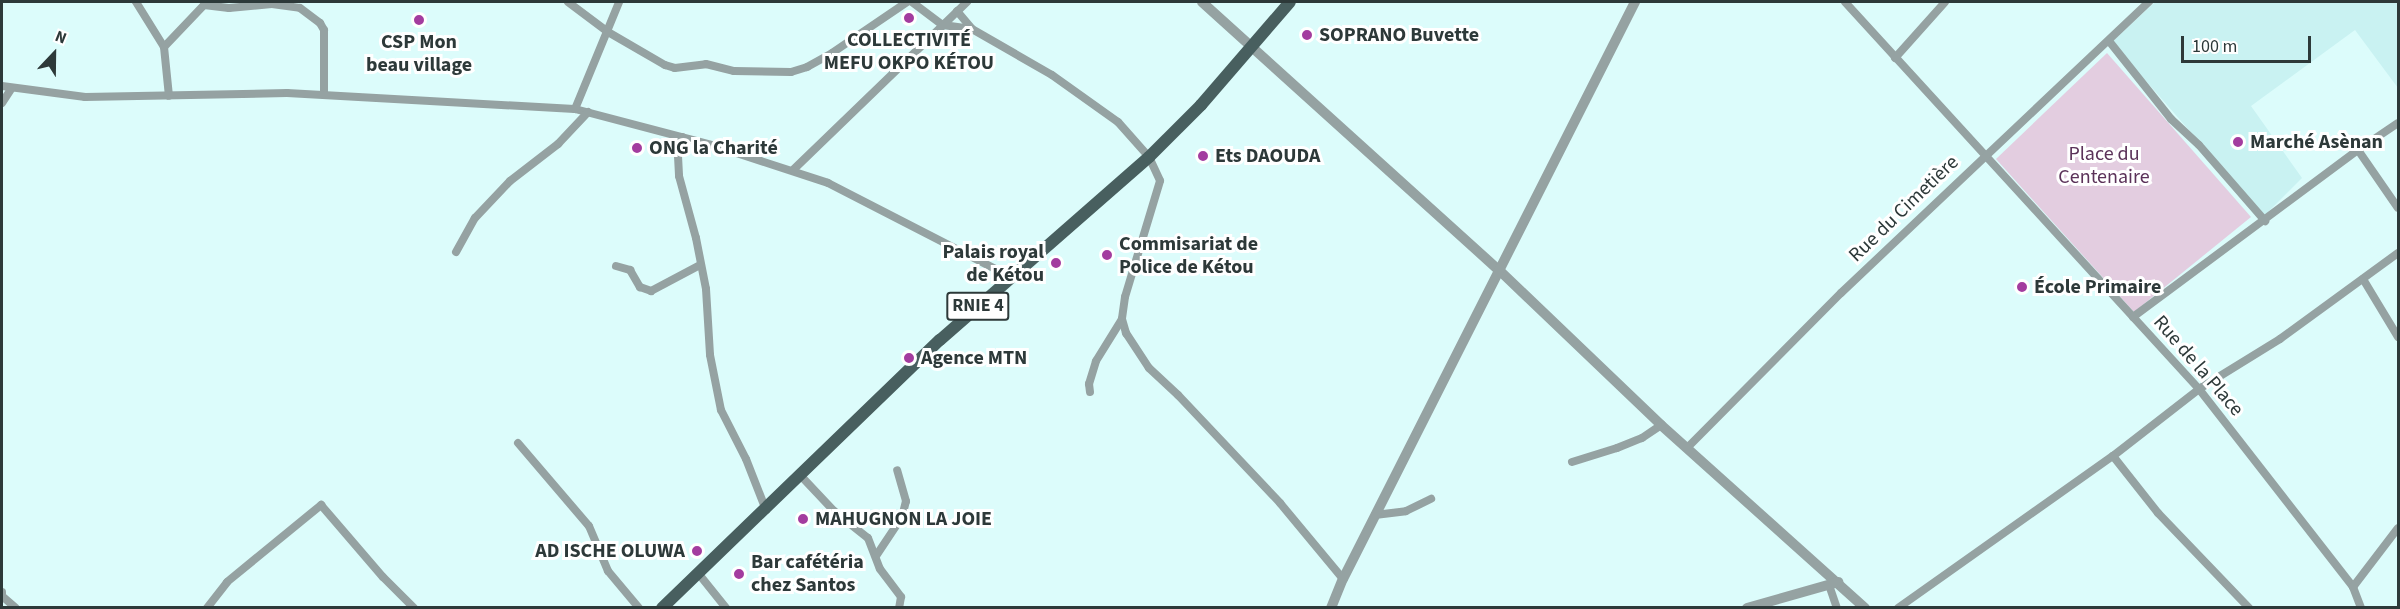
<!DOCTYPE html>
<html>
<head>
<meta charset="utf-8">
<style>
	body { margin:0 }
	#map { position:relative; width:2400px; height:609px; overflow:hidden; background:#dcfcfb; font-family:"Source Sans 3",sans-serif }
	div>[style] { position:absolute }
	.built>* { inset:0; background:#c9f2f2 }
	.green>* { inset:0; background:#e3cde0 }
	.minor>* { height:8px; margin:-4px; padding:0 4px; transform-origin:4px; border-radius:4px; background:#95a2a2 }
	.tertiary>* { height:10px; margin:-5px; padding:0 5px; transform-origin:5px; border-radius:5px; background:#95a2a2 }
	.primary>* { height:12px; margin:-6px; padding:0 6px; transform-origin:6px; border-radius:6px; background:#485f5f }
	.dots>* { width:16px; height:16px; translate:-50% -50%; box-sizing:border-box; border:3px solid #fff; border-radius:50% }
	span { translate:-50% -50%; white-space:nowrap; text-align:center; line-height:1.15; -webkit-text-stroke:6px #fff; paint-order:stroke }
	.shield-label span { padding:2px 4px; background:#fff; border:2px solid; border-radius:4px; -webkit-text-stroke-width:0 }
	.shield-label { font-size:18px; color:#2d3939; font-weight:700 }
	.poi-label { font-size:20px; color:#2d3939; font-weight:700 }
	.left { translate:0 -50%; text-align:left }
	.right { translate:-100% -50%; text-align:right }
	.park-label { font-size:20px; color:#5b3259 }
	.street-label { font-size:20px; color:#2d3939 }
	.frame { position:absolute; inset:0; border:3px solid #2d3939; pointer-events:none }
	.north { position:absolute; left:24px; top:24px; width:60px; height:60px; -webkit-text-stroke:4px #fff; paint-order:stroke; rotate:22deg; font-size:16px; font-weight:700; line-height:24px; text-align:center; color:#2d3939 }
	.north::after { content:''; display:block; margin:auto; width:21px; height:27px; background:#2d3939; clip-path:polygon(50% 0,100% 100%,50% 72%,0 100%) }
	.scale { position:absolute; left:2181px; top:36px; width:130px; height:27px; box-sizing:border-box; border:3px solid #2d3939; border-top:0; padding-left:8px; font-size:18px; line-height:21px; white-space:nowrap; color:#2d3939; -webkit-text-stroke:4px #fff; paint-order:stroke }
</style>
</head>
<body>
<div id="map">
	<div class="built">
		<div style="clip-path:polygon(2155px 2px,2398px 2px,2398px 88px,2355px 30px,2251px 106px,2302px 178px,2264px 216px,2112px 42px)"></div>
	</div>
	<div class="green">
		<div style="clip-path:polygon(2107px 53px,2251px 217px,2134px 312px,1996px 159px)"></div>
	</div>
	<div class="minor">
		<div style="left:136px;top:2px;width:53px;rotate:58.1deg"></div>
		<div style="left:164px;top:47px;width:49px;rotate:84.2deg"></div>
		<div style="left:568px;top:2px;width:50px;rotate:36.9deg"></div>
		<div style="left:608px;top:32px;width:66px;rotate:30.1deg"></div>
		<div style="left:665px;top:65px;width:10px;rotate:17deg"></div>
		<div style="left:675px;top:68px;width:31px;rotate:-7deg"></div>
		<div style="left:706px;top:64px;width:29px;rotate:14deg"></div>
		<div style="left:734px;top:71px;width:57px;rotate:1deg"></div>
		<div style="left:791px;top:72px;width:17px;rotate:-17deg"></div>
		<div style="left:807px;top:67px;width:29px;rotate:-29deg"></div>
		<div style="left:832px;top:53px;width:91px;rotate:-34.2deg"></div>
		<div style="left:912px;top:2px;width:39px;rotate:37deg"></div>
		<div style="left:943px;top:25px;width:29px;rotate:8deg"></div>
		<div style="left:972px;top:29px;width:92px;rotate:29.9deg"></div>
		<div style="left:1052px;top:75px;width:81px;rotate:35.5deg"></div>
		<div style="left:1118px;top:122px;width:47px;rotate:48.5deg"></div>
		<div style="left:1149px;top:157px;width:26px;rotate:65deg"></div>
		<div style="left:1160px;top:181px;width:121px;rotate:106.8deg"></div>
		<div style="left:1125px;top:297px;width:22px;rotate:98deg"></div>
		<div style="left:1122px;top:319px;width:15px;rotate:74deg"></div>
		<div style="left:1126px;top:333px;width:42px;rotate:56.7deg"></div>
		<div style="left:1149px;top:368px;width:40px;rotate:43deg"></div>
		<div style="left:1178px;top:395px;width:149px;rotate:46.6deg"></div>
		<div style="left:1280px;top:503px;width:99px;rotate:50.3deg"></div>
		<div style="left:1845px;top:2px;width:524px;rotate:47.55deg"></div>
		<div style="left:2199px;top:389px;width:251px;rotate:52.1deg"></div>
		<div style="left:2353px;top:587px;width:22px;rotate:69deg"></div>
		<div style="left:957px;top:11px;width:23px;rotate:50deg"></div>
		<div style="left:2109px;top:41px;width:100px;rotate:51.5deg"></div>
		<div style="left:2171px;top:119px;width:38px;rotate:43deg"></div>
		<div style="left:2199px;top:145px;width:101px;rotate:49deg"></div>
		<div style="left:164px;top:47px;width:58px;rotate:-46.4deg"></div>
		<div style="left:204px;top:5px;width:25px;rotate:7deg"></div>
		<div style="left:229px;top:8px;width:43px;rotate:-5.3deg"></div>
		<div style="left:272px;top:4px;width:28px;rotate:8deg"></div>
		<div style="left:300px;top:8px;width:25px;rotate:37deg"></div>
		<div style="left:320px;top:23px;width:8px;rotate:60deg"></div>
		<div style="left:324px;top:30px;width:65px;rotate:90deg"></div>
		<div style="left:1895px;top:58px;width:75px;rotate:-48.2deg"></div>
		<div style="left:2px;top:86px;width:84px;rotate:7.5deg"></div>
		<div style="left:85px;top:97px;width:202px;rotate:-1.1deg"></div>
		<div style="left:287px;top:93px;width:288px;rotate:3.2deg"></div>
		<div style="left:575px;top:109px;width:142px;rotate:14.7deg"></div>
		<div style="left:712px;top:145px;width:122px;rotate:18.1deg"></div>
		<div style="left:828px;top:183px;width:206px;rotate:27.2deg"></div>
		<div style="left:2px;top:103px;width:17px;rotate:-57deg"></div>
		<div style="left:575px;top:109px;width:116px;rotate:-67.6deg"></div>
		<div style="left:682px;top:137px;width:19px;rotate:102deg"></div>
		<div style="left:678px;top:156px;width:20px;rotate:87deg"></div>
		<div style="left:679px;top:176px;width:64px;rotate:74.7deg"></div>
		<div style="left:696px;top:238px;width:52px;rotate:78.9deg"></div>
		<div style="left:706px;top:289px;width:66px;rotate:86.5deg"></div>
		<div style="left:710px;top:355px;width:56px;rotate:78.7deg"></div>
		<div style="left:721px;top:410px;width:55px;rotate:63deg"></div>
		<div style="left:746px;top:459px;width:55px;rotate:68.6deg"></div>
		<div style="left:2358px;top:150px;width:70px;rotate:55.4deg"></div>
		<div style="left:793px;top:170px;width:242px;rotate:-44deg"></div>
		<div style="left:456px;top:252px;width:39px;rotate:-61deg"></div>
		<div style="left:475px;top:218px;width:51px;rotate:-46.6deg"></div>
		<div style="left:510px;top:181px;width:61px;rotate:-37.6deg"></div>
		<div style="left:558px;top:144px;width:44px;rotate:-46.8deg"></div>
		<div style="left:616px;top:266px;width:15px;rotate:16deg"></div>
		<div style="left:630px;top:270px;width:20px;rotate:60deg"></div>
		<div style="left:640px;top:287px;width:12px;rotate:20deg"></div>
		<div style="left:651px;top:291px;width:55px;rotate:-28deg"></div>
		<div style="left:2363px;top:279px;width:68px;rotate:58.9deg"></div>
		<div style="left:2133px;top:317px;width:280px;rotate:-36.6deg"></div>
		<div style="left:2358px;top:150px;width:48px;rotate:-34deg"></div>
		<div style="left:1090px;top:392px;width:8px;rotate:-97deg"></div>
		<div style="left:1089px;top:384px;width:24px;rotate:-73deg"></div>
		<div style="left:1096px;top:361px;width:49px;rotate:-58.2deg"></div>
		<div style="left:518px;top:443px;width:109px;rotate:49.5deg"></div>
		<div style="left:589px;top:526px;width:49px;rotate:67.1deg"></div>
		<div style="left:608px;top:571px;width:48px;rotate:50deg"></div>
		<div style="left:1688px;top:447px;width:217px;rotate:-45.2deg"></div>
		<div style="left:1841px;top:293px;width:424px;rotate:-43.4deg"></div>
		<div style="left:2113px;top:456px;width:73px;rotate:51.7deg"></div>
		<div style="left:2158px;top:513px;width:132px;rotate:46.2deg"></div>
		<div style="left:1572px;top:462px;width:47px;rotate:-17.3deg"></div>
		<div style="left:1617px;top:448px;width:27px;rotate:-22deg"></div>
		<div style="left:1642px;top:438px;width:23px;rotate:-34deg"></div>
		<div style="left:801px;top:476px;width:48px;rotate:46.7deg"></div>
		<div style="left:834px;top:511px;width:43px;rotate:38.5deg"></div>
		<div style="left:868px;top:538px;width:33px;rotate:69deg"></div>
		<div style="left:880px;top:569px;width:35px;rotate:53deg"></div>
		<div style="left:901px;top:597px;width:11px;rotate:100deg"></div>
		<div style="left:1375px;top:515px;width:31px;rotate:-7deg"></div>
		<div style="left:1406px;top:511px;width:28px;rotate:-26deg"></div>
		<div style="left:876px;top:556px;width:47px;rotate:-56.3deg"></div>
		<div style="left:902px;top:517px;width:16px;rotate:-76deg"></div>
		<div style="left:906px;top:501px;width:32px;rotate:-106deg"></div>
		<div style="left:698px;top:573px;width:45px;rotate:51.3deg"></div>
		<div style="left:1829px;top:585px;width:24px;rotate:71deg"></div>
		<div style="left:2353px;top:587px;width:74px;rotate:-52.7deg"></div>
		<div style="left:2px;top:592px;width:4px;rotate:90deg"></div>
		<div style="left:2px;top:596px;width:18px;rotate:41deg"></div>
		<div style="left:207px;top:608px;width:33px;rotate:-52deg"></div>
		<div style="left:227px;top:582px;width:122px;rotate:-39.3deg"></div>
		<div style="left:321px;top:505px;width:95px;rotate:49.3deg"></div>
		<div style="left:383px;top:577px;width:44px;rotate:45deg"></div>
		<div style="left:1898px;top:608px;width:263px;rotate:-35.3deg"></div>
		<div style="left:2113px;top:456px;width:109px;rotate:-37.9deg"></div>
		<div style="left:2199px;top:389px;width:95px;rotate:-31.7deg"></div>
		<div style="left:2280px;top:339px;width:146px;rotate:-36.1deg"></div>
	</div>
	<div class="tertiary">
		<div style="left:1202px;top:2px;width:400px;rotate:42.1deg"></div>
		<div style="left:1499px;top:270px;width:224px;rotate:43.7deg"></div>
		<div style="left:1661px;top:425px;width:274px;rotate:41.9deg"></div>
		<div style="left:1331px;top:608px;width:31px;rotate:-68deg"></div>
		<div style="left:1343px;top:579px;width:647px;rotate:-63.16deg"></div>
		<div style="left:1747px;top:608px;width:95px;rotate:-15.9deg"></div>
	</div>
	<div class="primary">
		<div style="left:662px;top:608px;width:386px;rotate:-44deg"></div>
		<div style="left:940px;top:340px;width:278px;rotate:-41.2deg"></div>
		<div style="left:1149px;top:157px;width:74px;rotate:-45deg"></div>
		<div style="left:1201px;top:105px;width:136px;rotate:-49.2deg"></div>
	</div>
	<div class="dots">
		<div style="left:909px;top:18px;background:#a33c9f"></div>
		<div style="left:419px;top:20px;background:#a33c9f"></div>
		<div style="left:1307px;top:35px;background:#a33c9f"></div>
		<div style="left:2238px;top:142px;background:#a33c9f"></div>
		<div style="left:637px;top:148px;background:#a33c9f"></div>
		<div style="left:1203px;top:156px;background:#a33c9f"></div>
		<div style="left:1107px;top:255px;background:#a33c9f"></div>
		<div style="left:1056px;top:263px;background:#a33c9f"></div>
		<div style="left:2022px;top:287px;background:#a33c9f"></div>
		<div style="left:909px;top:358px;background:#a33c9f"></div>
		<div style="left:803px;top:519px;background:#a33c9f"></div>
		<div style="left:697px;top:551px;background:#a33c9f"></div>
		<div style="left:739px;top:574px;background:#a33c9f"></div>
	</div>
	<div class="shield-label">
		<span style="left:978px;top:306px">RNIE 4</span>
	</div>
	<div class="poi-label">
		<span class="left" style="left:1319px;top:35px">SOPRANO Buvette</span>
		<span style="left:909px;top:52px">COLLECTIVITÉ<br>MEFU OKPO KÉTOU</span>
		<span style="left:419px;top:54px">CSP Mon<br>beau village</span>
		<span class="left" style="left:2250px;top:142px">Marché Asènan</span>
		<span class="left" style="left:649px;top:148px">ONG la Charité</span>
		<span class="left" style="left:1215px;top:156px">Ets DAOUDA</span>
		<span class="left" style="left:1119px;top:256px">Commisariat de<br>Police de Kétou</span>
		<span class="right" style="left:1044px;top:264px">Palais royal<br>de Kétou</span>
		<span class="left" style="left:2034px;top:287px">École Primaire</span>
		<span class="left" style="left:921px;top:358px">Agence MTN</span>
		<span class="left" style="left:815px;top:519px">MAHUGNON LA JOIE</span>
		<span class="right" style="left:685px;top:551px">AD ISCHE OLUWA</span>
		<span class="left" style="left:751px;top:574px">Bar cafétéria<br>chez Santos</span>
	</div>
	<div class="park-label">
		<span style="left:2104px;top:166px">Place du<br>Centenaire</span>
	</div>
	<div class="street-label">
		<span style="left:1904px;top:209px;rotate:-44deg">Rue du Cimetière</span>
		<span style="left:2198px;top:366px;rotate:49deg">Rue de la Place</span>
	</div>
	<div class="frame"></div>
	<div class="north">N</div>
	<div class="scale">100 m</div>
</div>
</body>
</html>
